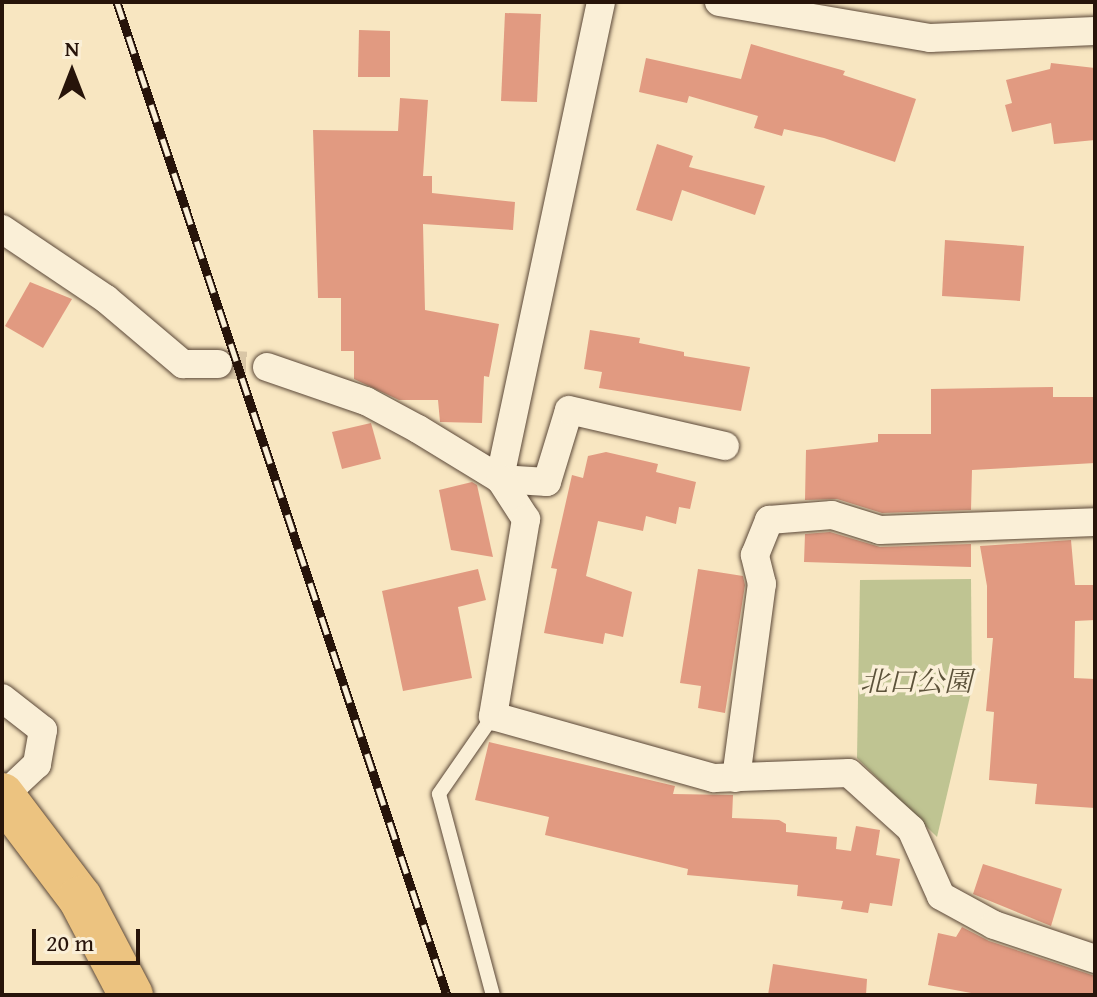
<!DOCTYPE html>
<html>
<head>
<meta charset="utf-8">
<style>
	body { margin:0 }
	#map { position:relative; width:1097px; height:997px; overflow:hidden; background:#f8e6c1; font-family:"Gentium Book Plus","Noto Serif JP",serif }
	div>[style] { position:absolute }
	.green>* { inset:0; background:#bfc492 }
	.building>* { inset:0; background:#e19a81 }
	.street-tunnel>* { height:28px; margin-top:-14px; transform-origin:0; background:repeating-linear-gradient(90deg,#d9c6a6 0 28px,transparent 0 42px) }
	.roads { filter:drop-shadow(0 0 2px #5b4838) drop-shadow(0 0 2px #5b4838) }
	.lane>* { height:14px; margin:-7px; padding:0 7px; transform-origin:7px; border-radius:7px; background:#faefd7 }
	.street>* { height:28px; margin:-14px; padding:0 14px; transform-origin:14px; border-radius:14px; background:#faefd7 }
	.primary>* { height:44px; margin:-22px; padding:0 22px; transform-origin:22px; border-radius:22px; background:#ecc380 }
	.rail>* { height:9px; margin-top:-4.5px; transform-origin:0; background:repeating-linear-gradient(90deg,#faefd7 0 18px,#27140a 0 36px); box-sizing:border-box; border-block:2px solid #27140a }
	span { translate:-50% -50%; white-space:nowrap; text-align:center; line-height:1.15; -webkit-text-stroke:7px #faefd7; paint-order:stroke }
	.park-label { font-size:28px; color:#5c523a; font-style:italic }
	.frame { position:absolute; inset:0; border:4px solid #27140a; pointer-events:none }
	.north { position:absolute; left:32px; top:32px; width:80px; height:80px; -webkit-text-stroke:6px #faefd7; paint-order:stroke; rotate:0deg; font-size:22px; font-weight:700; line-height:32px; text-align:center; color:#27140a }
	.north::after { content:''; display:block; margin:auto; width:28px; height:36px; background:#27140a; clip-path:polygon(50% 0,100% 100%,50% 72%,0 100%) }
	.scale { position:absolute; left:32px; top:929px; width:108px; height:36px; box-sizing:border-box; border:4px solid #27140a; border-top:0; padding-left:10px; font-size:24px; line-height:28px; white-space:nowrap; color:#27140a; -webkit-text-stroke:6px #faefd7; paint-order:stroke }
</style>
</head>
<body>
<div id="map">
	<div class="green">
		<div style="clip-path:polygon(971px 579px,972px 688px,937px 837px,857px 758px,860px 580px)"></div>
	</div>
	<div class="building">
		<div style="clip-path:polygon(505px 13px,541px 14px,537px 102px,501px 101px)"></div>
		<div style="clip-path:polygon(359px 30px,390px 31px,390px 77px,358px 77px)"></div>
		<div style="clip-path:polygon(751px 44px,845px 71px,843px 75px,916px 99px,895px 162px,824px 138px,784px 129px,782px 136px,754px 128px,758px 116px,689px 96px,687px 103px,639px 92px,646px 58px,741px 79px)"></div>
		<div style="clip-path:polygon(1051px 63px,1095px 68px,1095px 140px,1054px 144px,1051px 123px,1012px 132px,1005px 105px,1012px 103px,1006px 80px,1050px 69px)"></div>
		<div style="clip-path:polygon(400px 98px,428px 100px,423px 176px,432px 176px,432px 193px,515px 202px,513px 230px,423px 224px,425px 310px,499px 324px,489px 377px,484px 376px,482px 423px,440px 422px,438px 400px,399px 400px,354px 379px,354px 351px,341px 351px,341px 298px,318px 298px,313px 130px,398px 131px)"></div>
		<div style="clip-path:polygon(657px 144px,693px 156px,689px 167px,765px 186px,755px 215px,682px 190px,672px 221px,636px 210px)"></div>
		<div style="clip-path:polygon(945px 240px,1024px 246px,1020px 301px,942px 296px)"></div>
		<div style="clip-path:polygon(30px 282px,72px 299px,43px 348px,5px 326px)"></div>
		<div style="clip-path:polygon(590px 330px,640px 338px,639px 343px,684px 352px,684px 356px,750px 367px,741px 411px,599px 388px,602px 372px,584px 369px)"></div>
		<div style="clip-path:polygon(1053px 387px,1053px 397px,1095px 397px,1095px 463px,972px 470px,971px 510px,882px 513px,837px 499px,805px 500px,806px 450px,878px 442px,878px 434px,931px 434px,931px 389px)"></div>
		<div style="clip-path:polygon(371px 423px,381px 459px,342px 469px,332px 432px)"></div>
		<div style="clip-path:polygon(606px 452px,658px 464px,656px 472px,696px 482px,690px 509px,679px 507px,676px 524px,646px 516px,643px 531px,598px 521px,586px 576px,632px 592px,623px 637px,605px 633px,603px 644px,544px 633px,557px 569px,551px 568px,572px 475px,583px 478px,588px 456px)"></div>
		<div style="clip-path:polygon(472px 482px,477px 485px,493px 557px,451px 550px,439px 490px)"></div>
		<div style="clip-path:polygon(830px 532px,880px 547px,971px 544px,971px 567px,804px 562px,805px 534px)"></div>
		<div style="clip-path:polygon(1071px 540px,1075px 585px,1095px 585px,1095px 620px,1075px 621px,1074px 678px,1095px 679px,1095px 808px,1035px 804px,1037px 784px,989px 780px,994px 712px,986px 711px,993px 638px,987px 638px,987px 586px,980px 546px)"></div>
		<div style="clip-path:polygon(478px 569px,486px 600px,458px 607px,472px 678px,403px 691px,382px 591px)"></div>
		<div style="clip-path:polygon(698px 569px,743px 576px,745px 585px,725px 713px,698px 708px,701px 686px,680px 683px)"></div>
		<div style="clip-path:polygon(489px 742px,675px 786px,673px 794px,733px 795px,732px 818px,779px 820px,786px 824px,786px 832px,837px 837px,836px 849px,851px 851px,856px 826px,880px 830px,876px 855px,900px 859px,892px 906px,870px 903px,868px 913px,841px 909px,843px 901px,797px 896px,798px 885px,687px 875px,688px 869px,545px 835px,549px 817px,475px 800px)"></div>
		<div style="clip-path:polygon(983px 864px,1062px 889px,1051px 926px,973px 894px)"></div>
		<div style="clip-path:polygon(962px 927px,989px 941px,1095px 976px,1095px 995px,982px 995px,928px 985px,938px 933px,956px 937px)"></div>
		<div style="clip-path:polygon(773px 964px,867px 979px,866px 995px,768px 995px)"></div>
	</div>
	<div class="street-tunnel">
		<div style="left:218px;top:364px;width:49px;rotate:3.5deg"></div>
	</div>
	<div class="roads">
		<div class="lane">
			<div style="left:493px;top:716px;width:95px;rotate:124.7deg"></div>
			<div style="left:439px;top:794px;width:208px;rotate:75deg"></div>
		</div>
		<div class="street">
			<div style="left:601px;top:2px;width:488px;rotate:102deg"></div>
			<div style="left:500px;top:479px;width:47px;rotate:3.7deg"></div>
			<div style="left:547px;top:482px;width:75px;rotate:-73deg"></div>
			<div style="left:569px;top:410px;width:160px;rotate:13deg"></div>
			<div style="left:719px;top:2px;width:214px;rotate:9.7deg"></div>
			<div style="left:930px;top:38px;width:165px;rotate:-2.4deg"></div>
			<div style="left:2px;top:229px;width:125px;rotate:33.9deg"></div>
			<div style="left:106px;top:299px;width:101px;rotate:40.2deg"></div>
			<div style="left:183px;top:364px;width:35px"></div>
			<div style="left:267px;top:367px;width:105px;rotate:19deg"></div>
			<div style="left:366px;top:401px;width:59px;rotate:28.3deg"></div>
			<div style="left:418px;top:429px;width:96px;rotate:31.4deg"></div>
			<div style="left:500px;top:479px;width:48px;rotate:57deg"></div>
			<div style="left:526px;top:519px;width:200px;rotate:99.5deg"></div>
			<div style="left:493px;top:716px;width:230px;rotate:15.7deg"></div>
			<div style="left:714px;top:778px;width:135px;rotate:-2.1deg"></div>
			<div style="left:849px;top:773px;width:84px;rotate:42.1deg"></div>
			<div style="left:911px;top:829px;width:73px;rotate:65.9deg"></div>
			<div style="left:941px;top:896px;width:60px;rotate:28.7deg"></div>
			<div style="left:994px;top:925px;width:107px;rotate:18.6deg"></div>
			<div style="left:2px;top:698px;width:52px;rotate:38deg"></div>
			<div style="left:43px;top:730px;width:35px;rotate:100deg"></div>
			<div style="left:37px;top:764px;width:48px;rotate:136.7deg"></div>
			<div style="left:736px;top:778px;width:196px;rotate:-82.4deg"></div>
			<div style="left:762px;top:584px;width:30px;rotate:-104deg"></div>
			<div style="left:755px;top:555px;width:38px;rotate:-68deg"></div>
			<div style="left:769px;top:520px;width:63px;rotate:-4.5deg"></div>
			<div style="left:832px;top:515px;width:50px;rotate:17.4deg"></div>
			<div style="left:880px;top:530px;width:215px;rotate:-2.1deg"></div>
		</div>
		<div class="primary">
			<div style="left:2px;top:795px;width:129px;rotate:52.9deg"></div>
			<div style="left:80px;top:898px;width:110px;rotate:62.3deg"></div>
		</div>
	</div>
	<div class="rail">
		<div style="left:117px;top:2px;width:1046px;rotate:71.62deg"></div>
	</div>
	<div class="park-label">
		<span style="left:916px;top:681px">北口公園</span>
	</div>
	<div class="frame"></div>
	<div class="north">N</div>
	<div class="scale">20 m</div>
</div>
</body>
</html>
